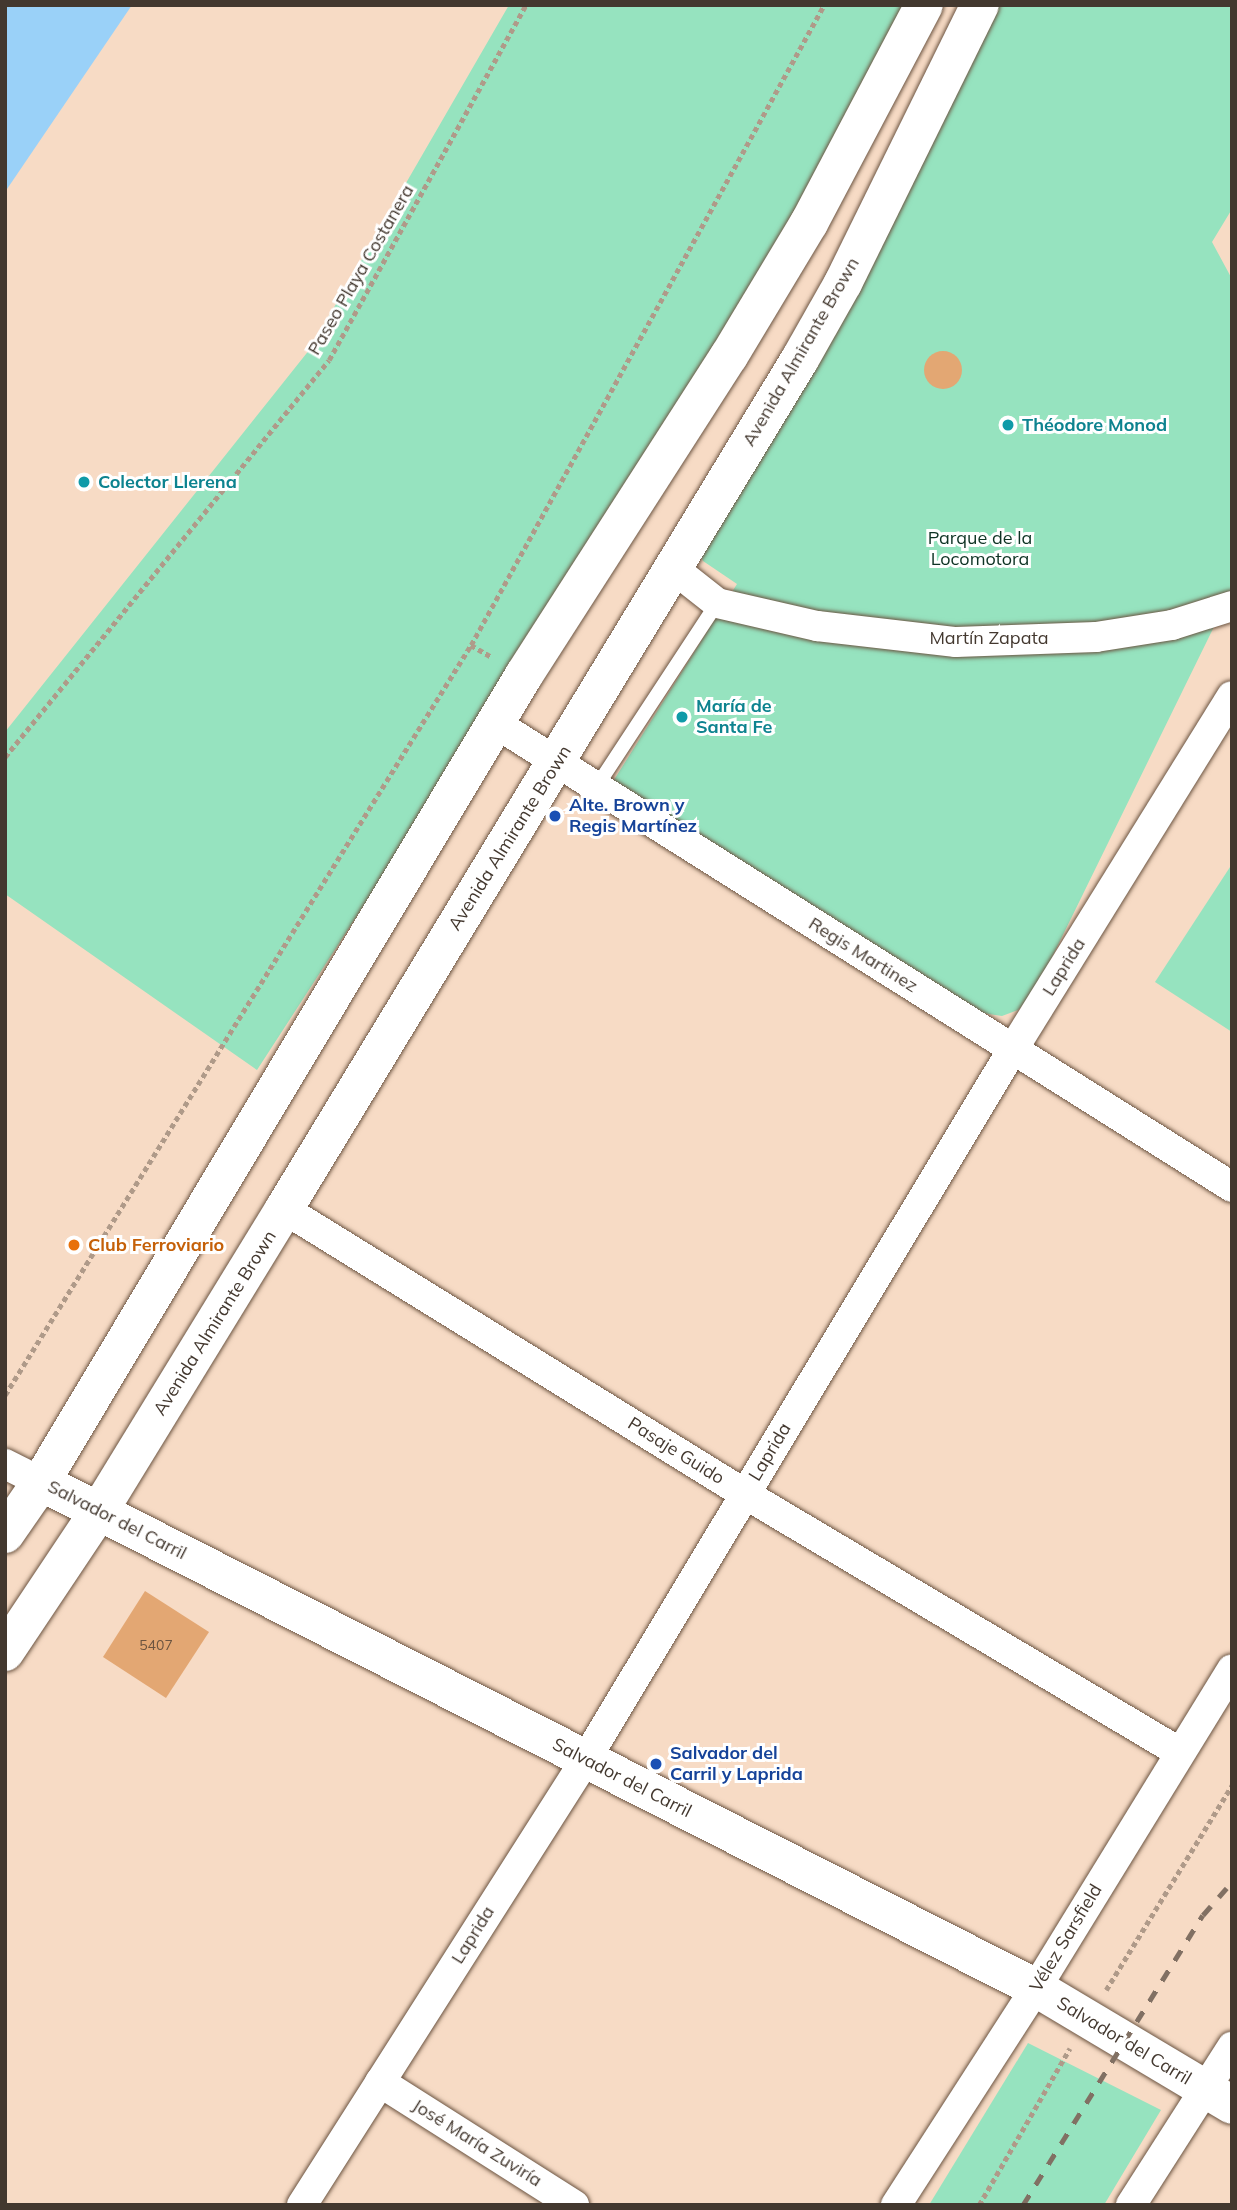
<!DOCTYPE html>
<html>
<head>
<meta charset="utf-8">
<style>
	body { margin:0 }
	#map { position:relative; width:1237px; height:2210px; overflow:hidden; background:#f7dbc5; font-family:Mulish,sans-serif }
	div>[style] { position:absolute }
	.green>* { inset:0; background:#96e3bf }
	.water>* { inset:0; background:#9ad1f8 }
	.building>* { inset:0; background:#e3a773 }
	.round { border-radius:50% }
	.path>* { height:4.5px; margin-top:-2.25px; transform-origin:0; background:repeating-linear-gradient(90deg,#af9a89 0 5px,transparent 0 8.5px) }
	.roads { filter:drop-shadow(0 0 2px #6b5441) drop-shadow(0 0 2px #6b5441) }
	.lane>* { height:14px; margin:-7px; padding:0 7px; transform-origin:7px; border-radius:7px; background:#fff }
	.street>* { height:30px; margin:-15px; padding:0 15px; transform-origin:15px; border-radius:15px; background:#fff }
	.secondary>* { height:38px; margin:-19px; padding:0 19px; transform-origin:19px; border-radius:19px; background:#fff }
	.primary>* { height:38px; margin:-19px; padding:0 19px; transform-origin:19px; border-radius:19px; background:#fff }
	.rail>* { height:5px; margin-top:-2.5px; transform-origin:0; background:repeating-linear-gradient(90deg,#817063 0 12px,transparent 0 24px) }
	.dots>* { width:19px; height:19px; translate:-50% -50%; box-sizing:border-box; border:4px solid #fff; border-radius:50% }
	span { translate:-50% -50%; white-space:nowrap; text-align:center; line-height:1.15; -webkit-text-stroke:6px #fff; paint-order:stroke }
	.number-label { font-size:14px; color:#6b5440 }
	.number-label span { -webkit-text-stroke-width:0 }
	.street-label { font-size:18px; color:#43382f }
	.culture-label { font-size:18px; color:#0d838f; font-weight:700 }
	.left { translate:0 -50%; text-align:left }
	.park-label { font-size:18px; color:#0e3324 }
	.transit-label { font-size:18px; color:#164399; font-weight:700 }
	.food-label { font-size:18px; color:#c56008; font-weight:700 }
	.frame { position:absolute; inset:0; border:7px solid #43382f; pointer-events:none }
</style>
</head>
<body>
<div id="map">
	<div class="green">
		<div style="clip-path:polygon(509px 5px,913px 5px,631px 493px,257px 1070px,5px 894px,5px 732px,310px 349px)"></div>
		<div style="clip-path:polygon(990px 5px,1232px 5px,1232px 209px,1212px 242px,1232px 279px,1232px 590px,1034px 994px,1018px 1010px,1002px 1016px,982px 1013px,612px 783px,737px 584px,703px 561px,699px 551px)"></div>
		<div style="clip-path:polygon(1232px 864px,1232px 1032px,1155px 982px)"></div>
		<div style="clip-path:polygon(1028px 2043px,1161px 2110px,1104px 2205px,929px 2205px)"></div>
	</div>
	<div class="water">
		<div style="clip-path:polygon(5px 5px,132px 5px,5px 192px)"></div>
	</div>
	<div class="building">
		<div class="round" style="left:924px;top:351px;width:38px;height:38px"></div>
		<div style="clip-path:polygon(145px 1591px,209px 1632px,166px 1698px,103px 1657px)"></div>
	</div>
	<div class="path">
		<div style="left:471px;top:645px;width:24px;rotate:30deg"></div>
		<div style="left:5px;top:757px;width:512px;rotate:-50.78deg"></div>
		<div style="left:329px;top:360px;width:406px;rotate:-61deg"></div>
		<div style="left:5px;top:1395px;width:883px;rotate:-58.15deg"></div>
		<div style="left:471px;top:645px;width:731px;rotate:-61.12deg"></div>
		<div style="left:1106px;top:1990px;width:241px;rotate:-58.4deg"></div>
		<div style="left:979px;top:2205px;width:181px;rotate:-59.9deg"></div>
	</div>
	<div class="roads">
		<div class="lane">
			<div style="left:597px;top:786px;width:219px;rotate:-56.7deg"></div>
		</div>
		<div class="street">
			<div style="left:674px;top:569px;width:55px;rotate:38.3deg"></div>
			<div style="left:717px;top:603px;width:103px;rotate:13deg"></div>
			<div style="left:817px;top:626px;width:140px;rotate:6.6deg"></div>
			<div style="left:956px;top:642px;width:140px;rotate:-2deg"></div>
			<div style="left:1096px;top:637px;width:77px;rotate:-9deg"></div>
			<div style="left:1172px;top:625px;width:63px;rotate:-17.6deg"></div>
			<div style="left:495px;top:723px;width:871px;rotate:32.19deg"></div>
			<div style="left:284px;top:1209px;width:542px;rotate:31.73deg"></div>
			<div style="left:745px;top:1494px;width:505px;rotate:30.73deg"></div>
			<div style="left:5px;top:1464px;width:40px;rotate:26.6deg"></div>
			<div style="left:380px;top:2082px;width:230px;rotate:32.4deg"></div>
			<div style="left:302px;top:2205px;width:529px;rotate:-57.51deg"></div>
			<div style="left:586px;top:1759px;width:829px;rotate:-58.98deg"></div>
			<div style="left:1013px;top:1049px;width:415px;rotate:-58.2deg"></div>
			<div style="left:896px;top:2205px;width:258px;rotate:-57.2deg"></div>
			<div style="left:1036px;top:1988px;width:374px;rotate:-58.4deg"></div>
			<div style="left:1131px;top:2205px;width:188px;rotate:-57.4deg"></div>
		</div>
		<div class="secondary">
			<div style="left:41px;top:1482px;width:1116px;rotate:26.96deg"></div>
			<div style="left:1036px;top:1988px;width:228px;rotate:30.8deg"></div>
		</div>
		<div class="primary">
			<div style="left:5px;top:1534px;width:63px;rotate:-55.3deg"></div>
			<div style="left:41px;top:1482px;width:940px;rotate:-59.1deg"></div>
			<div style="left:524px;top:675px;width:379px;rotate:-57.3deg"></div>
			<div style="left:729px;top:356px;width:155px;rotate:-59deg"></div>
			<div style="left:809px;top:223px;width:246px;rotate:-62.2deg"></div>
			<div style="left:5px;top:1652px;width:169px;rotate:-56.3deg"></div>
			<div style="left:99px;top:1511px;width:354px;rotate:-58.5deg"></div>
			<div style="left:284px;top:1209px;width:994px;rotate:-58.74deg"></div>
			<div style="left:800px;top:359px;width:87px;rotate:-60.5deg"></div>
			<div style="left:843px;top:283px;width:310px;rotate:-63.8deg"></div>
		</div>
	</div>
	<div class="rail">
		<div style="left:1023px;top:2205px;width:341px;rotate:-58.2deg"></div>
		<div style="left:1203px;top:1915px;width:44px;rotate:-48.7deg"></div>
	</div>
	<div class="dots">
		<div style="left:1008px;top:425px;background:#0f9aa8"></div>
		<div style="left:84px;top:482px;background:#0f9aa8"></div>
		<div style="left:682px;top:717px;background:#0f9aa8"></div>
		<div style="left:555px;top:816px;background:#1a4fb4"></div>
		<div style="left:74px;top:1245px;background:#e8710a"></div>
		<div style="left:656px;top:1764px;background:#1a4fb4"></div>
	</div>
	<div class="number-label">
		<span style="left:156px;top:1645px">5407</span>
	</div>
	<div class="street-label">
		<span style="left:361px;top:270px;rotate:-60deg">Paseo Playa Costanera</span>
		<span style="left:801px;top:352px;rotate:-60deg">Avenida Almirante Brown</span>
		<span style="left:989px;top:638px">Martín Zapata</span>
		<span style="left:510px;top:838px;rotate:-58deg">Avenida Almirante Brown</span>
		<span style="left:863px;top:955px;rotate:32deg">Regis Martinez</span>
		<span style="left:1064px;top:967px;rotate:-58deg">Laprida</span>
		<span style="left:215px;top:1323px;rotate:-58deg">Avenida Almirante Brown</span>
		<span style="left:676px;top:1451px;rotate:32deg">Pasaje Guido</span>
		<span style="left:770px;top:1452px;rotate:-59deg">Laprida</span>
		<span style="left:117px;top:1520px;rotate:27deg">Salvador del Carril</span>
		<span style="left:622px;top:1778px;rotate:27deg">Salvador del Carril</span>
		<span style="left:473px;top:1935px;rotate:-58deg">Laprida</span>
		<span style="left:1066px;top:1938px;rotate:-59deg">Vélez Sarsfield</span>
		<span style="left:1124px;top:2041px;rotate:31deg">Salvador del Carril</span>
		<span style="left:477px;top:2143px;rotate:32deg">José María Zuviría</span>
	</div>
	<div class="culture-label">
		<span class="left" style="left:1022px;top:425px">Théodore Monod</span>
		<span class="left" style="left:98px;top:482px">Colector Llerena</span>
		<span class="left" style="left:696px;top:717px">María de<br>Santa Fe</span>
	</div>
	<div class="park-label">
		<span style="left:980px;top:549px">Parque de la<br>Locomotora</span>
	</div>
	<div class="transit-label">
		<span class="left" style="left:569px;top:816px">Alte. Brown y<br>Regis Martínez</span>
		<span class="left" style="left:670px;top:1764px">Salvador del<br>Carril y Laprida</span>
	</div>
	<div class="food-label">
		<span class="left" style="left:88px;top:1245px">Club Ferroviario</span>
	</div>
	<div class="frame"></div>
</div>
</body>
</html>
